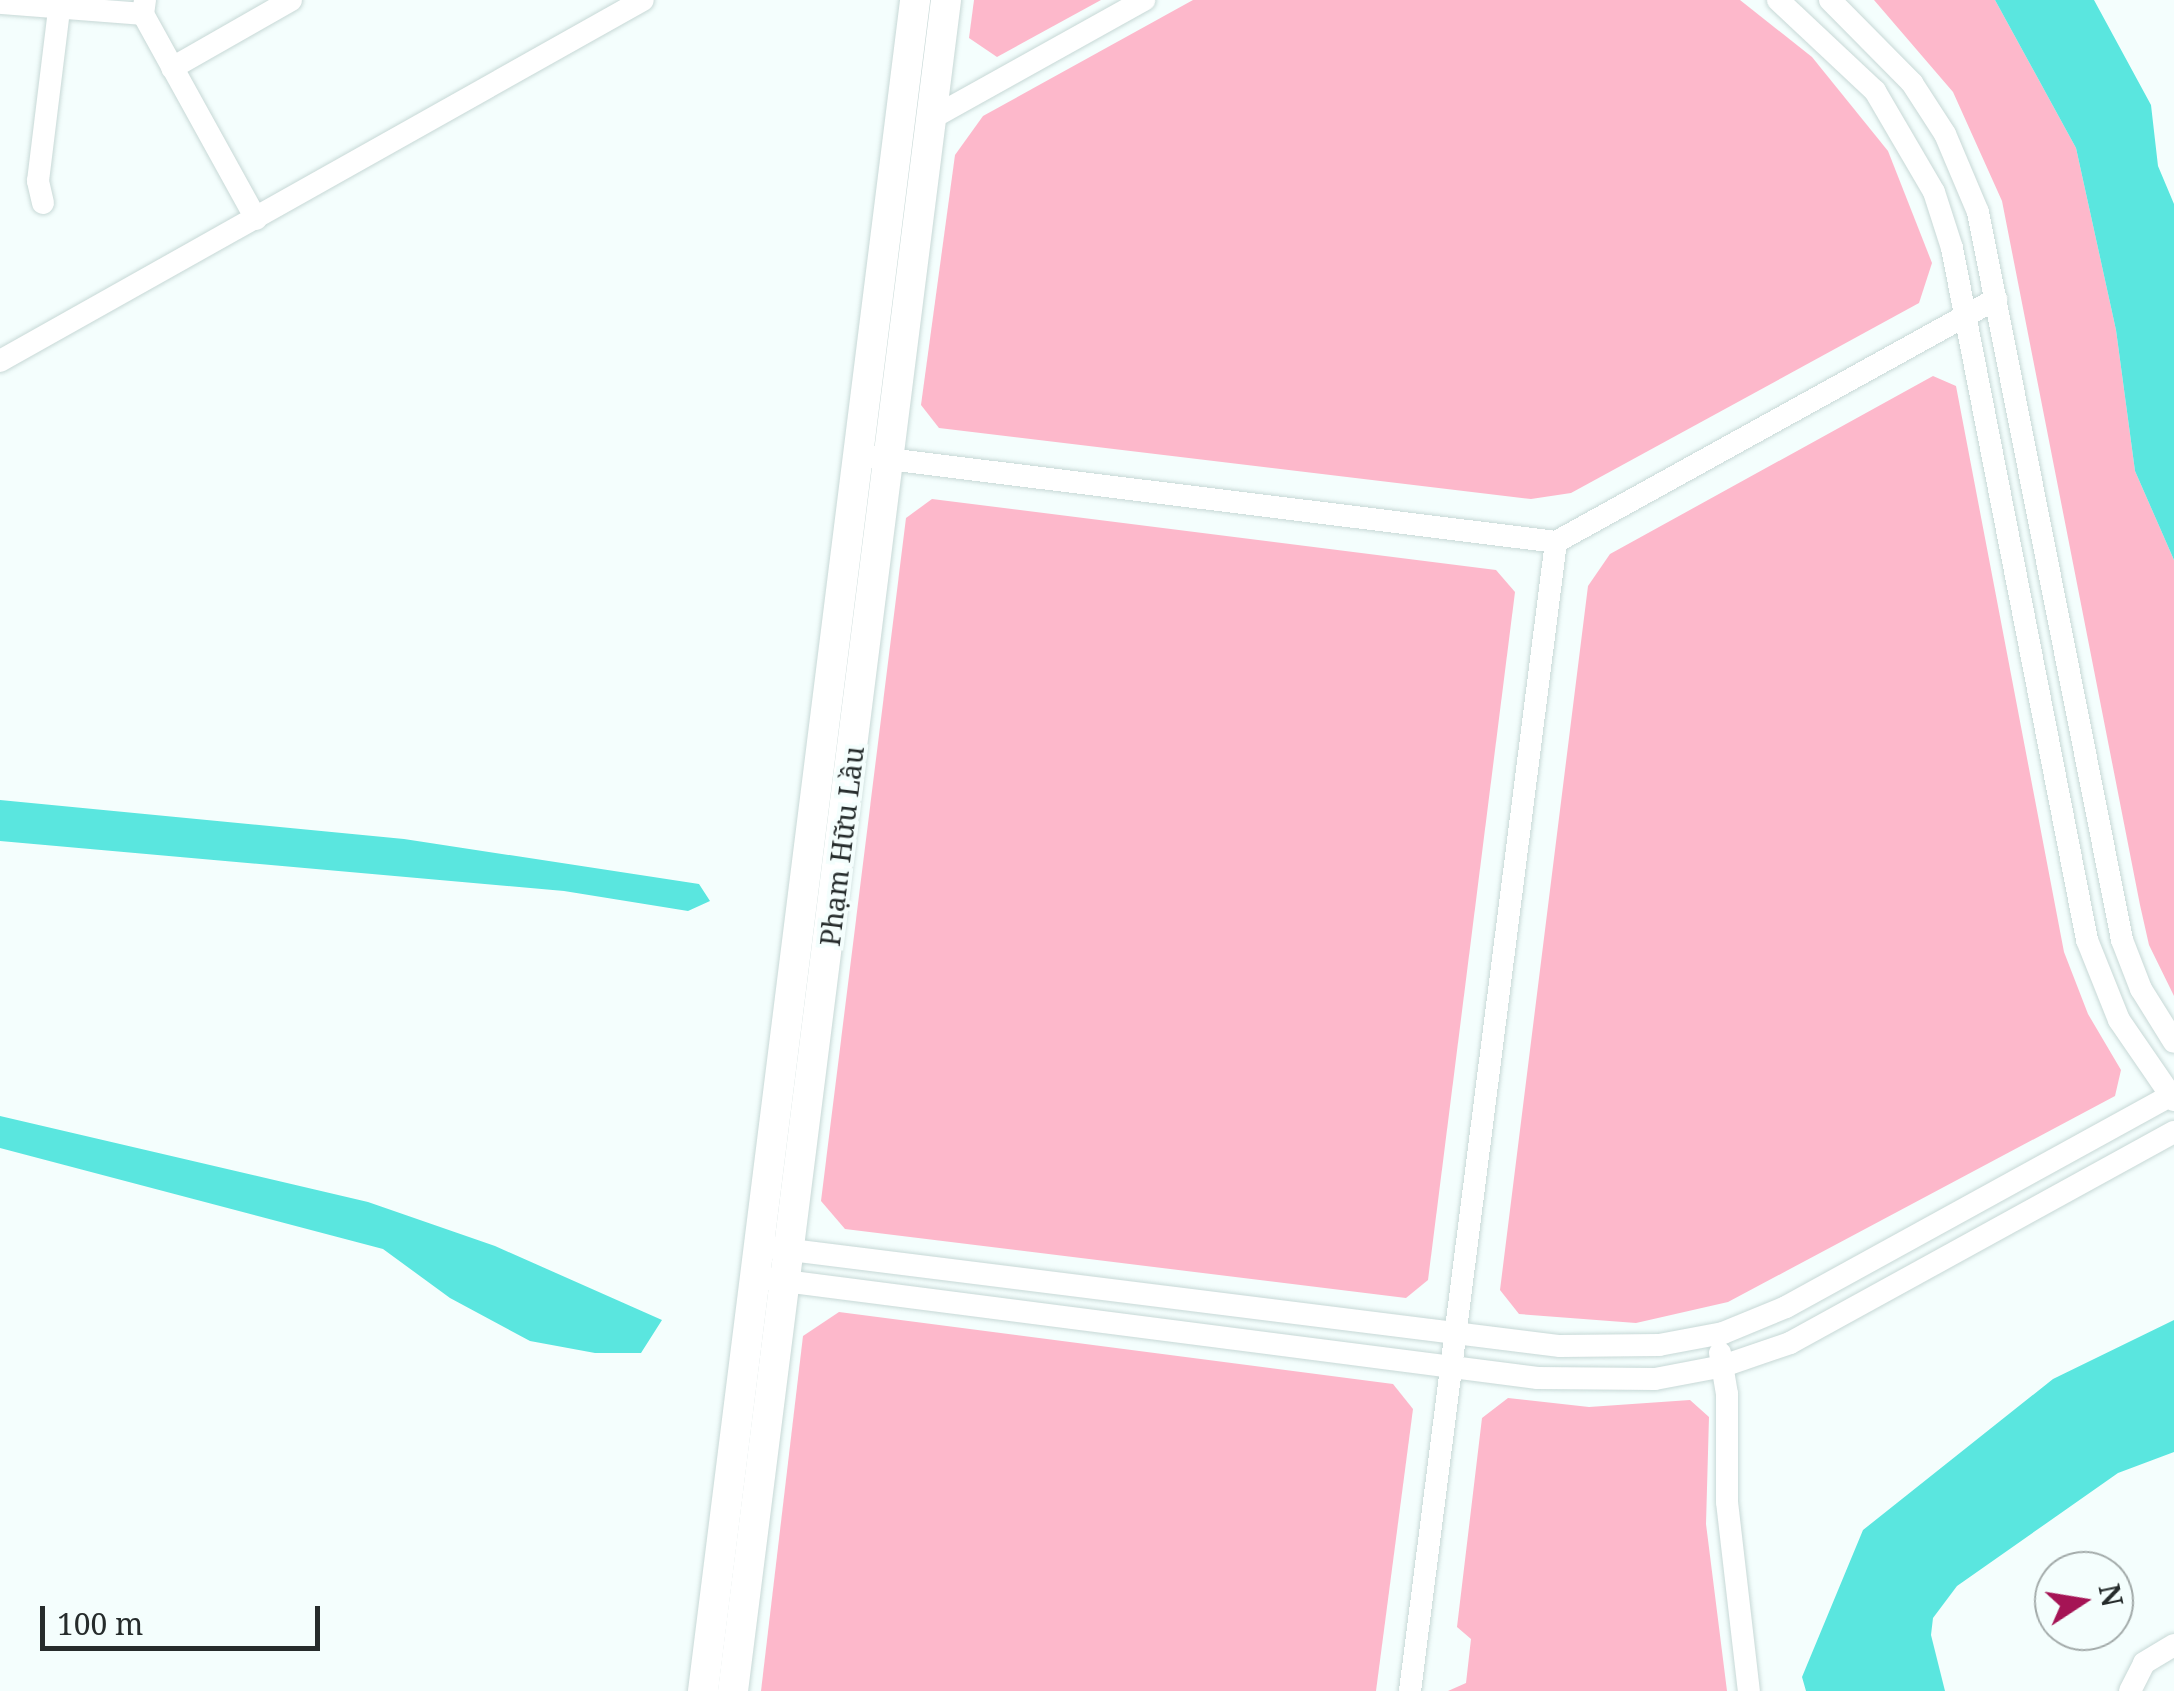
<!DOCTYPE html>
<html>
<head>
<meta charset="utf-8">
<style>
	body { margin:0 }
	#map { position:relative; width:2174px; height:1691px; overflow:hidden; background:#f4fefd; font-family:"Noto Serif",serif }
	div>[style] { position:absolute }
	.green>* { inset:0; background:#fdb8cb }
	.water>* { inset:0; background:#5ae6df }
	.roads { filter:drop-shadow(0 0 2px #c7d8d6) drop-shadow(0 0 2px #c7d8d6) }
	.minor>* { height:22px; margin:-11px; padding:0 11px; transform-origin:11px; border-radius:11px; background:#fff }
	.secondary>* { height:30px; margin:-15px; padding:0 15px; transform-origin:15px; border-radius:15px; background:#fff }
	span { translate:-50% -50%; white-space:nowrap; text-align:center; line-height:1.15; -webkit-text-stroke:8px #f4fefd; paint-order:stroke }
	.street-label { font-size:28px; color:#262c2c }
	.north { position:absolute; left:2034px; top:1551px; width:100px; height:100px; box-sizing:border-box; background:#f4fefd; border:2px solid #a2aaa9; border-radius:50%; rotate:78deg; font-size:28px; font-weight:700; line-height:40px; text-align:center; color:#262c2c }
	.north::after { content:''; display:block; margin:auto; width:35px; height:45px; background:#a51455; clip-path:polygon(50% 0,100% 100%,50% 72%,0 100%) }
	.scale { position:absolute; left:40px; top:1606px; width:280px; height:45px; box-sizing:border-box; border:5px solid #262c2c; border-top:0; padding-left:12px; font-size:30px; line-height:35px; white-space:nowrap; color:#262c2c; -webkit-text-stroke:8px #f4fefd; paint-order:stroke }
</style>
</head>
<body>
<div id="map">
	<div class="green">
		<div style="clip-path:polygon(974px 0,1101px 0,997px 57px,969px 38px)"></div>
		<div style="clip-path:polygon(1193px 0,1740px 0,1812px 57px,1888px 151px,1932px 263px,1919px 303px,1571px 493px,1531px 499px,939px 428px,921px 405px,955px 155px,983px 116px)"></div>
		<div style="clip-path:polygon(1874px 0,1995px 0,2076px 148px,2116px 330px,2135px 471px,2174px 560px,2174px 996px,2149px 945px,2140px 905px,2002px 201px,1953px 92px)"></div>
		<div style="clip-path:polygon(1933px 376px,1956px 386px,2064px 952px,2088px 1014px,2121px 1070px,2115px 1096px,1728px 1302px,1636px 1323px,1519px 1314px,1500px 1290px,1588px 586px,1610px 554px)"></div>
		<div style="clip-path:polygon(932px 499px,1496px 570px,1515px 592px,1428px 1280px,1406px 1298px,845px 1229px,821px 1201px,906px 518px)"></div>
		<div style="clip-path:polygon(839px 1312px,1393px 1384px,1413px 1409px,1376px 1691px,761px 1691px,803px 1336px)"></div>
		<div style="clip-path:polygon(1508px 1398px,1589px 1407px,1690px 1400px,1709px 1417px,1706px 1524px,1727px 1691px,1448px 1691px,1466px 1683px,1471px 1639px,1457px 1627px,1482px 1418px)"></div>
	</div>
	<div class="water">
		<div style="clip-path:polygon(1995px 0,2094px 0,2151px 105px,2158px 166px,2174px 204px,2174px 560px,2135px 471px,2116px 330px,2076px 148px)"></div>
		<div style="clip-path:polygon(0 800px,404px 839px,699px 884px,710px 901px,688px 911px,564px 891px,0 841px)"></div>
		<div style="clip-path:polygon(0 1116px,368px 1202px,495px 1246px,662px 1320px,641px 1353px,595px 1353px,530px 1341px,450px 1298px,383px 1249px,0 1148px)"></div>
		<div style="clip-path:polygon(2174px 1320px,2174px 1452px,2118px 1473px,1957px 1586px,1933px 1618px,1931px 1635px,1945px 1691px,1806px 1691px,1802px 1677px,1863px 1530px,2053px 1379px)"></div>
	</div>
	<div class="roads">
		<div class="minor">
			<div style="left:145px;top:0;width:14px;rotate:98deg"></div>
			<div style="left:143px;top:14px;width:234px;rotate:61.1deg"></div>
			<div style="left:1778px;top:0;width:133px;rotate:43.2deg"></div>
			<div style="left:1875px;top:91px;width:117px;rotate:59.7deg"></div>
			<div style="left:1934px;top:192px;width:59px;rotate:72.2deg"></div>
			<div style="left:1952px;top:248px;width:705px;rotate:78.96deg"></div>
			<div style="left:2087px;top:940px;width:86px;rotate:68.2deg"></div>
			<div style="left:2119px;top:1020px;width:97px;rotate:55.5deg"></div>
			<div style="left:1830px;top:0;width:117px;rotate:45.3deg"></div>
			<div style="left:1912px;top:83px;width:61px;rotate:57.1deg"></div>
			<div style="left:1945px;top:134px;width:85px;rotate:67.1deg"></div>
			<div style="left:1978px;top:212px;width:742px;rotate:78.81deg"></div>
			<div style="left:2122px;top:940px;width:53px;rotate:68.8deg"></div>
			<div style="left:2141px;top:989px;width:62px;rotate:58.1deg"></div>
			<div style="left:0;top:3px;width:143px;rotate:4.4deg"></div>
			<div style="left:172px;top:68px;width:137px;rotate:-29.7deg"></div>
			<div style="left:932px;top:118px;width:243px;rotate:-29.1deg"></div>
			<div style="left:43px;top:203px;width:23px;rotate:-103deg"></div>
			<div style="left:38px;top:181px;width:173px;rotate:-83deg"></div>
			<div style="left:0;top:361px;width:737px;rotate:-29.31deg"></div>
			<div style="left:872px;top:457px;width:689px;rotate:7.08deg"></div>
			<div style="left:1556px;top:542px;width:503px;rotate:-28.91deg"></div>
			<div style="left:775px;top:1248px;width:791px;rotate:7.12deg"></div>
			<div style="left:1560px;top:1346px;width:99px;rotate:-0.6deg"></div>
			<div style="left:1659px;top:1345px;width:65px;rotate:-10.6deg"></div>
			<div style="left:1723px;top:1333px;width:68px;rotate:-22.4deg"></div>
			<div style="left:1786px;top:1307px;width:443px;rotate:-28.8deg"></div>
			<div style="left:769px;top:1279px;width:775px;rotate:7.34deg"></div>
			<div style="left:1538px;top:1378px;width:117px;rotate:0.5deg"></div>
			<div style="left:1655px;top:1379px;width:69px;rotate:-10.8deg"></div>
			<div style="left:1723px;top:1366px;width:71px;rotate:-18.9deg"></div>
			<div style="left:1790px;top:1343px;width:438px;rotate:-28.8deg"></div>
			<div style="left:1720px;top:1353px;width:42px;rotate:80.3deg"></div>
			<div style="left:1727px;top:1394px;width:108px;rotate:90deg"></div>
			<div style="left:1727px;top:1502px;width:190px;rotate:83.4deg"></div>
			<div style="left:1410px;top:1691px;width:1158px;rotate:-82.76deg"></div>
			<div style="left:2130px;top:1691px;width:31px;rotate:-63deg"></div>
			<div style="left:2144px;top:1663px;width:35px;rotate:-31deg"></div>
		</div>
		<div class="secondary">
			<div style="left:703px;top:1691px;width:1704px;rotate:-82.85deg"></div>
			<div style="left:733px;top:1691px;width:1704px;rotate:-82.82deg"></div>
		</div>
	</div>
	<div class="street-label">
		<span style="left:841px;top:846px;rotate:-83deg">Phạm Hữu Lầu</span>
	</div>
	<div class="north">N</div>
	<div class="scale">100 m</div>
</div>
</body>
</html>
